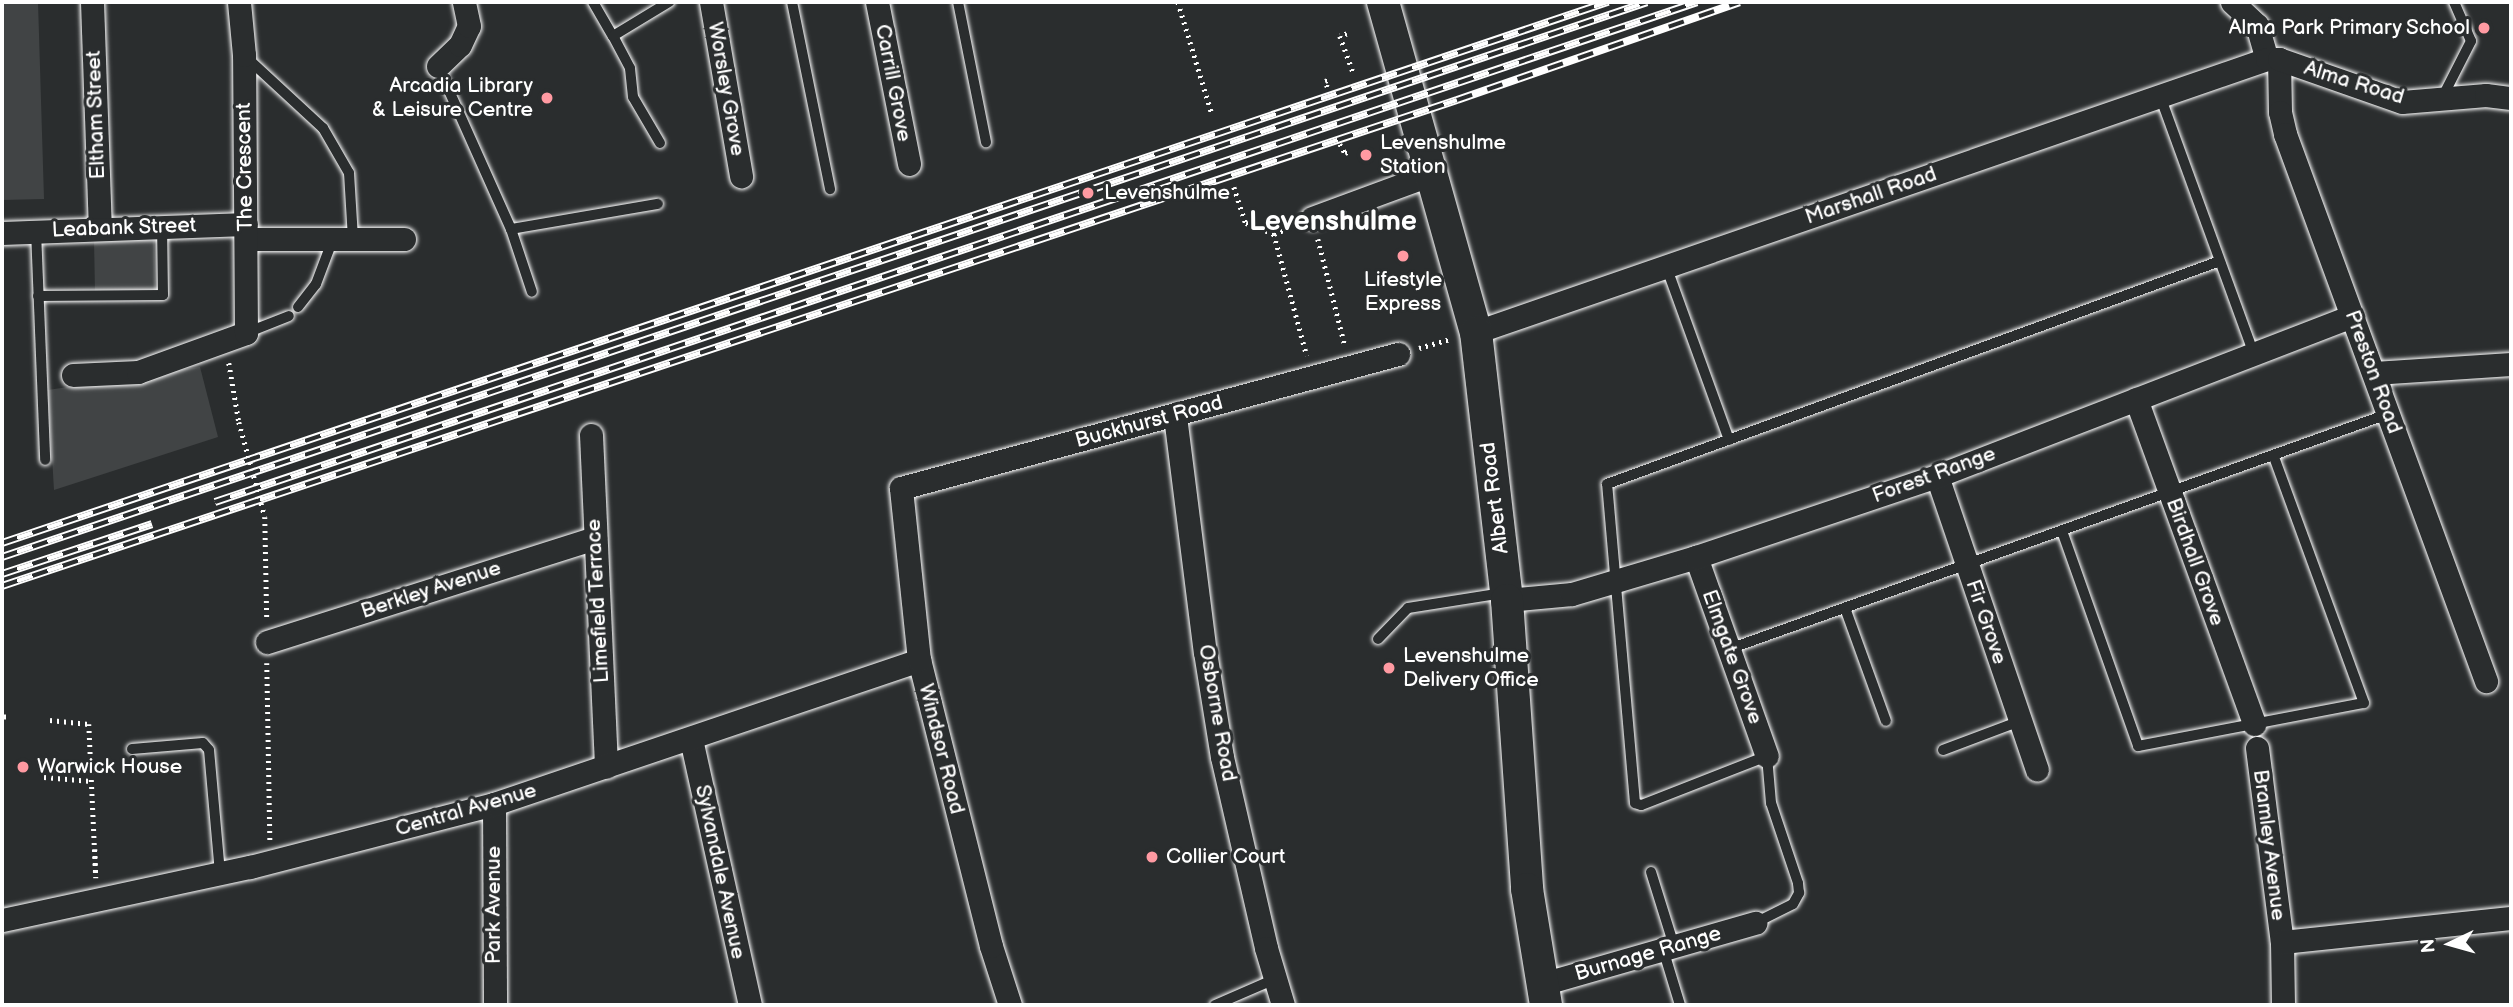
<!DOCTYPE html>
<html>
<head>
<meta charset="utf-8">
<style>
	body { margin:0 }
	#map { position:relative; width:2513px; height:1007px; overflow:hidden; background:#2a2d2e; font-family:"Balsamiq Sans",sans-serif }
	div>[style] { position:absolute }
	.green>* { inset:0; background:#414445 }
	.path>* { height:4.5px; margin-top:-2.25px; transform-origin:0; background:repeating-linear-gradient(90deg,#fff 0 2px,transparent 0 7px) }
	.roads { filter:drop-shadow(0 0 2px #fff) drop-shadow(0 0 2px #fff) }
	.lane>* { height:10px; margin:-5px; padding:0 5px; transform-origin:5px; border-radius:5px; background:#2a2d2e }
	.street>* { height:23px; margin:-11.5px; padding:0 11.5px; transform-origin:11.5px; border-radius:11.5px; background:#2a2d2e }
	.secondary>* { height:32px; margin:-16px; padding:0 16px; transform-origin:16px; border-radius:16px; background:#2a2d2e }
	.rail>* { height:8px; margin-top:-4px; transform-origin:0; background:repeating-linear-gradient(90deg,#2a2d2e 0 16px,#fff 0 32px); box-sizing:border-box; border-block:2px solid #fff }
	.dots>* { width:19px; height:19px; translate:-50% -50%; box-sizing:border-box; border:4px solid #2a2d2e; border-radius:50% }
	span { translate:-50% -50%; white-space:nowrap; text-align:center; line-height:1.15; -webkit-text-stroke:6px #2a2d2e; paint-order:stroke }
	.poi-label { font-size:21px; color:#fff }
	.right { translate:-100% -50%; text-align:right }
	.left { translate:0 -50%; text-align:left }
	.street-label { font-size:21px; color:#fff }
	.district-label { font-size:28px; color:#fff; font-weight:700 }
	.frame { position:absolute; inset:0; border:4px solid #fff; pointer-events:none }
	.north { position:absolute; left:2415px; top:909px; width:70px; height:70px; -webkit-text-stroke:5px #2a2d2e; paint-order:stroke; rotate:265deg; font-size:19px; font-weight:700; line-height:28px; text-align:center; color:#fff }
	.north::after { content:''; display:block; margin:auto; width:24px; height:32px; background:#fff; clip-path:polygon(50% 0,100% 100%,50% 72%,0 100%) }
</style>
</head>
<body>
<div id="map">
	<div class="green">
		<div style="clip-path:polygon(2px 2px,38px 2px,44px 199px,2px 200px)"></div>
		<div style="clip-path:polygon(154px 237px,155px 292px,95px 293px,94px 238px)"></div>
		<div style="clip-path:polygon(200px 367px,218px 437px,54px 490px,48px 390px)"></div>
	</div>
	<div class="path">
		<div style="left:1178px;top:2px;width:117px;rotate:73.1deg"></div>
		<div style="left:1347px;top:34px;width:7px;rotate:164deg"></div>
		<div style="left:1340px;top:36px;width:38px;rotate:70deg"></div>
		<div style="left:1327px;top:87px;width:6px;rotate:-108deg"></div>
		<div style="left:1325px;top:81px;width:3px;rotate:-18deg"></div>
		<div style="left:1340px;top:144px;width:10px;rotate:61deg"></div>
		<div style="left:1345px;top:153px;width:6px;rotate:-18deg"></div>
		<div style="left:1234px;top:187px;width:38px;rotate:72deg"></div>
		<div style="left:1246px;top:223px;width:30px;rotate:21deg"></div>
		<div style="left:1274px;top:234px;width:18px;rotate:-22deg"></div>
		<div style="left:1274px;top:234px;width:126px;rotate:74.9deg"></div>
		<div style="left:1318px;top:239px;width:110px;rotate:75.8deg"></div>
		<div style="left:1419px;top:348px;width:33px;rotate:-16deg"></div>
		<div style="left:229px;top:363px;width:60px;rotate:80.4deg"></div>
		<div style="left:239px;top:422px;width:98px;rotate:74.7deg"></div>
		<div style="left:265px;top:517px;width:102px;rotate:88.9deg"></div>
		<div style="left:267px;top:663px;width:177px;rotate:89deg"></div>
		<div style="left:2px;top:717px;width:4px"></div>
		<div style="left:6px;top:717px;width:4px;rotate:180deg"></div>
		<div style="left:50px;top:720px;width:39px;rotate:6deg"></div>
		<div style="left:89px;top:724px;width:153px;rotate:87.4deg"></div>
		<div style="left:44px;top:777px;width:47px;rotate:4.9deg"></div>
		<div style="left:95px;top:849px;width:29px;rotate:88deg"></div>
	</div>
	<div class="roads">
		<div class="lane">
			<div style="left:593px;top:2px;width:39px;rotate:60deg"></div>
			<div style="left:792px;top:2px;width:191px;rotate:78.5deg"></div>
			<div style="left:958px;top:2px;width:143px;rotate:78.7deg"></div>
			<div style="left:246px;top:57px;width:105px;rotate:42.7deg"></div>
			<div style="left:323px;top:128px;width:52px;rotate:60deg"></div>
			<div style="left:349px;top:173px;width:66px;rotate:86.5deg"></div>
			<div style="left:438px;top:66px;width:179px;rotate:65.9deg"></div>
			<div style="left:511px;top:229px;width:66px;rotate:71.6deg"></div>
			<div style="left:2160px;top:96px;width:275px;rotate:70deg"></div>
			<div style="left:2442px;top:98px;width:64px;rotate:-63deg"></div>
			<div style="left:2471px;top:41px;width:43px;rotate:-113.6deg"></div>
			<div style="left:660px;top:143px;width:53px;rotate:-120.4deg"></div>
			<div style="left:633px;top:97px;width:29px;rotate:-96deg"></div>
			<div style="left:630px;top:68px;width:36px;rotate:-118deg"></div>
			<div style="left:613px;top:36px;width:66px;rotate:-31.3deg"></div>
			<div style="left:511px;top:229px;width:149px;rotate:-9.7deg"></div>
			<div style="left:36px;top:231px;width:229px;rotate:87.7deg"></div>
			<div style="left:1666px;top:266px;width:185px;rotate:70.1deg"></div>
			<div style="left:38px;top:296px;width:125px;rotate:-0.5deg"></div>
			<div style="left:163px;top:295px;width:68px;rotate:-90.8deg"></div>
			<div style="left:298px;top:307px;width:29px;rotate:-52deg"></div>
			<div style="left:316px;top:284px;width:48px;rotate:-69.3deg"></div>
			<div style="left:246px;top:333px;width:46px;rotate:-21.6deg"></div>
			<div style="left:2062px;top:531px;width:228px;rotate:70.5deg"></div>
			<div style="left:2138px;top:746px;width:230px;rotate:-10.8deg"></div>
			<div style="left:2364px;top:703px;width:264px;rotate:-110.1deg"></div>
			<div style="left:1845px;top:608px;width:120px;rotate:70.1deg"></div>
			<div style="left:1378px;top:639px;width:43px;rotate:-45.9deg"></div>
			<div style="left:1408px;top:608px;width:96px;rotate:-9deg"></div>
			<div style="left:1729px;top:649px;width:700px;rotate:-19.63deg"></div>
			<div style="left:132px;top:749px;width:71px;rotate:-4.8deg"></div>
			<div style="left:203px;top:743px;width:9px;rotate:49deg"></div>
			<div style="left:209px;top:750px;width:123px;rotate:84.9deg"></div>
			<div style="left:1943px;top:750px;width:82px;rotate:-20.6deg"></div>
			<div style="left:1651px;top:872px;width:77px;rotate:72.7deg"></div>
			<div style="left:1755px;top:923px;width:42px;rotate:-26.6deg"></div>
			<div style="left:1793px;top:904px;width:13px;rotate:-61deg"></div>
			<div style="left:1799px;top:893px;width:10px;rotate:-96deg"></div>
			<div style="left:1798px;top:883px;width:84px;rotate:-108.6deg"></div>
			<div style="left:1771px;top:803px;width:47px;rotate:-94.9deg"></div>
			<div style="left:1767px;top:756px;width:135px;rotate:158.7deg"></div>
			<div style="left:1641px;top:805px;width:6px;rotate:-162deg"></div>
			<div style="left:1635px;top:803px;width:320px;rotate:-95deg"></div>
			<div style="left:1607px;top:484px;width:652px;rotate:-19.99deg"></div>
			<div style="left:1663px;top:949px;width:59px;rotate:73.1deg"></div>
			<div style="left:1215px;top:1005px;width:65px;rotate:-23.4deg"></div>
		</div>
		<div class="street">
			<div style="left:92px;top:2px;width:227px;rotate:88deg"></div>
			<div style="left:711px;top:2px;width:177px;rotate:80.2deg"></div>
			<div style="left:877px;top:2px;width:165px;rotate:78.8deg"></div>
			<div style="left:2232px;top:2px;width:34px;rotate:43deg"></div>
			<div style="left:2257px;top:25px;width:35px;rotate:74deg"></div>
			<div style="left:2279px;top:59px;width:53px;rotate:88.9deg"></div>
			<div style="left:2280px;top:112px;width:23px;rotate:77deg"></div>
			<div style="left:2285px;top:134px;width:583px;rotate:69.82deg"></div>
			<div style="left:438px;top:66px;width:30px;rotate:-44deg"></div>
			<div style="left:460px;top:45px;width:21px;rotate:-65deg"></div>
			<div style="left:469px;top:26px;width:25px;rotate:-102deg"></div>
			<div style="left:1312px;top:218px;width:130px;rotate:-20.2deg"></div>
			<div style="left:2px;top:233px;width:244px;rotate:-2.1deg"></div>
			<div style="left:246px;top:239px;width:158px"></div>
			<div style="left:1476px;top:332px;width:837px;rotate:-19.04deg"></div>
			<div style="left:2267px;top:59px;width:12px"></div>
			<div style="left:2279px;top:59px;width:130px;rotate:19.3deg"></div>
			<div style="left:2402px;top:102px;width:84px;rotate:-4.8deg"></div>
			<div style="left:2486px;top:95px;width:25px;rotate:7deg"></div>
			<div style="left:2374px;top:373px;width:137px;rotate:-3.8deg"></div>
			<div style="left:73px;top:375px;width:65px;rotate:-2.6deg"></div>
			<div style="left:138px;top:372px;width:115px;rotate:-19.9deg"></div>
			<div style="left:246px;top:333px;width:278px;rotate:-90.4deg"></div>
			<div style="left:244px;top:55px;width:53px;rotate:-95.4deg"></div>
			<div style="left:2136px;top:399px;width:346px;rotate:70deg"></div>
			<div style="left:1175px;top:416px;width:238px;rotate:82.8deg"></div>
			<div style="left:1205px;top:652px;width:106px;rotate:80.8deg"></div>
			<div style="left:1222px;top:757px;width:196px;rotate:77deg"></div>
			<div style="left:1266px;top:948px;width:59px;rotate:73.4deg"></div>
			<div style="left:591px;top:435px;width:332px;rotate:87.4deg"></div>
			<div style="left:1937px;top:476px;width:310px;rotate:71.2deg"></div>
			<div style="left:1696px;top:557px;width:211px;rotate:70.4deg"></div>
			<div style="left:1507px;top:600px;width:65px;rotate:-5.3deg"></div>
			<div style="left:1572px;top:594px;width:129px;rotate:-16.6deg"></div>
			<div style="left:1696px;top:557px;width:254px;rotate:-18.6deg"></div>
			<div style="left:1937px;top:476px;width:445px;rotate:-21.1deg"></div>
			<div style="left:267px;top:642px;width:344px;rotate:-17.6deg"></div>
			<div style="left:691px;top:739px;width:272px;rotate:77.5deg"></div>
			<div style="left:2257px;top:748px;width:196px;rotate:82.7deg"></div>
			<div style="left:494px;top:804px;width:201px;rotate:89.7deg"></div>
			<div style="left:2px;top:920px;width:254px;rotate:-12.1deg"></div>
			<div style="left:250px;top:867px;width:252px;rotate:-14.5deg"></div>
			<div style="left:494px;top:804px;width:449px;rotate:-18.7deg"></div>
			<div style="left:1542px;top:984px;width:222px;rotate:-16deg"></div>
			<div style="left:1010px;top:1005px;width:62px;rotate:-107.9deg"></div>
			<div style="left:991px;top:946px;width:295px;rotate:-104.1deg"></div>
			<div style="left:919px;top:660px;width:173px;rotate:-96deg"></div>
			<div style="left:901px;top:488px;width:515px;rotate:-15.09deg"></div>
			<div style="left:2283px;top:1005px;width:63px;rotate:-90.9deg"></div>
			<div style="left:2282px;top:942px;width:230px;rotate:-6deg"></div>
		</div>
		<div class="secondary">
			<div style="left:1383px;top:2px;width:343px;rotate:74.3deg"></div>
			<div style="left:1476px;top:332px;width:270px;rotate:83.4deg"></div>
			<div style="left:1507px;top:600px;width:290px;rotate:86deg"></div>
			<div style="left:1527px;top:889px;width:118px;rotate:80.7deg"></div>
		</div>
	</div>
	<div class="rail">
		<div style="left:215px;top:502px;width:1564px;rotate:-18.64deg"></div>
		<div style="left:2px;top:543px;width:1695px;rotate:-18.62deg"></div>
		<div style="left:2px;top:557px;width:1736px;rotate:-18.64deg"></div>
		<div style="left:2px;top:574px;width:158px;rotate:-18.4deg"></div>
		<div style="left:2px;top:586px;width:1534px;rotate:-18.47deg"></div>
		<div style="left:1457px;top:100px;width:299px;rotate:-19.1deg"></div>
	</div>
	<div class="dots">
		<div style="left:2484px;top:28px;background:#ff9aa2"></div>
		<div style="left:547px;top:98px;background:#ff9aa2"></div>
		<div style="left:1366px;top:155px;background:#ff9aa2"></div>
		<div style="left:1088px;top:193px;background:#ff9aa2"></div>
		<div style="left:1403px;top:256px;background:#ff9aa2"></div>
		<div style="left:1389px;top:668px;background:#ff9aa2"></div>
		<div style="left:23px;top:767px;background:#ff9aa2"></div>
		<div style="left:1152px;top:857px;background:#ff9aa2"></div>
	</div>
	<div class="poi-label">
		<span class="right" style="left:2470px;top:28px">Alma Park Primary School</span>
		<span class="right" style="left:533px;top:98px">Arcadia Library<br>&amp; Leisure Centre</span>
		<span class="left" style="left:1380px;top:155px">Levenshulme<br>Station</span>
		<span class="left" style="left:1104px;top:193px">Levenshulme</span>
		<span style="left:1403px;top:292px">Lifestyle<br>Express</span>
		<span class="left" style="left:1403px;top:668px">Levenshulme<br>Delivery Office</span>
		<span class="left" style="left:37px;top:767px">Warwick House</span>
		<span class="left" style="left:1166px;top:857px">Collier Court</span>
	</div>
	<div class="street-label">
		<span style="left:893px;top:83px;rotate:79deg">Carrill Grove</span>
		<span style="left:2354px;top:83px;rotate:17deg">Alma Road</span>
		<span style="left:726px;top:89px;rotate:80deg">Worsley Grove</span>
		<span style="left:96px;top:115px;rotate:-92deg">Eltham Street</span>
		<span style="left:245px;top:167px;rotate:-91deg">The Crescent</span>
		<span style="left:1871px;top:196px;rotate:-19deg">Marshall Road</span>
		<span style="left:124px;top:228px;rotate:-2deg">Leabank Street</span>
		<span style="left:2373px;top:372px;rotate:70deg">Preston Road</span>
		<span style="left:1149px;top:422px;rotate:-15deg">Buckhurst Road</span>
		<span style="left:1934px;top:475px;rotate:-20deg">Forest Range</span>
		<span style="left:1495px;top:498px;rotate:-97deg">Albert Road</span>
		<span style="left:2195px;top:562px;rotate:70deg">Birdhall Grove</span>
		<span style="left:431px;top:590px;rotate:-18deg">Berkley Avenue</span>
		<span style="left:598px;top:601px;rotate:-93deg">Limefield Terrace</span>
		<span style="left:1986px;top:622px;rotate:71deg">Fir Grove</span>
		<span style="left:1732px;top:657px;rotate:70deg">Elmgate Grove</span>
		<span style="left:1217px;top:713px;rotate:80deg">Osborne Road</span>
		<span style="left:941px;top:749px;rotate:76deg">Windsor Road</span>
		<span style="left:466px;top:810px;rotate:-16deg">Central Avenue</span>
		<span style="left:2269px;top:845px;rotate:83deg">Bramley Avenue</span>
		<span style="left:720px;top:872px;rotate:78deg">Sylvandale Avenue</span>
		<span style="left:494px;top:905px;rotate:-90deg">Park Avenue</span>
		<span style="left:1648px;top:954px;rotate:-16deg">Burnage Range</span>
	</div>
	<div class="district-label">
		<span style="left:1333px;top:222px">Levenshulme</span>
	</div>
	<div class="frame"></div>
	<div class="north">N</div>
</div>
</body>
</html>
